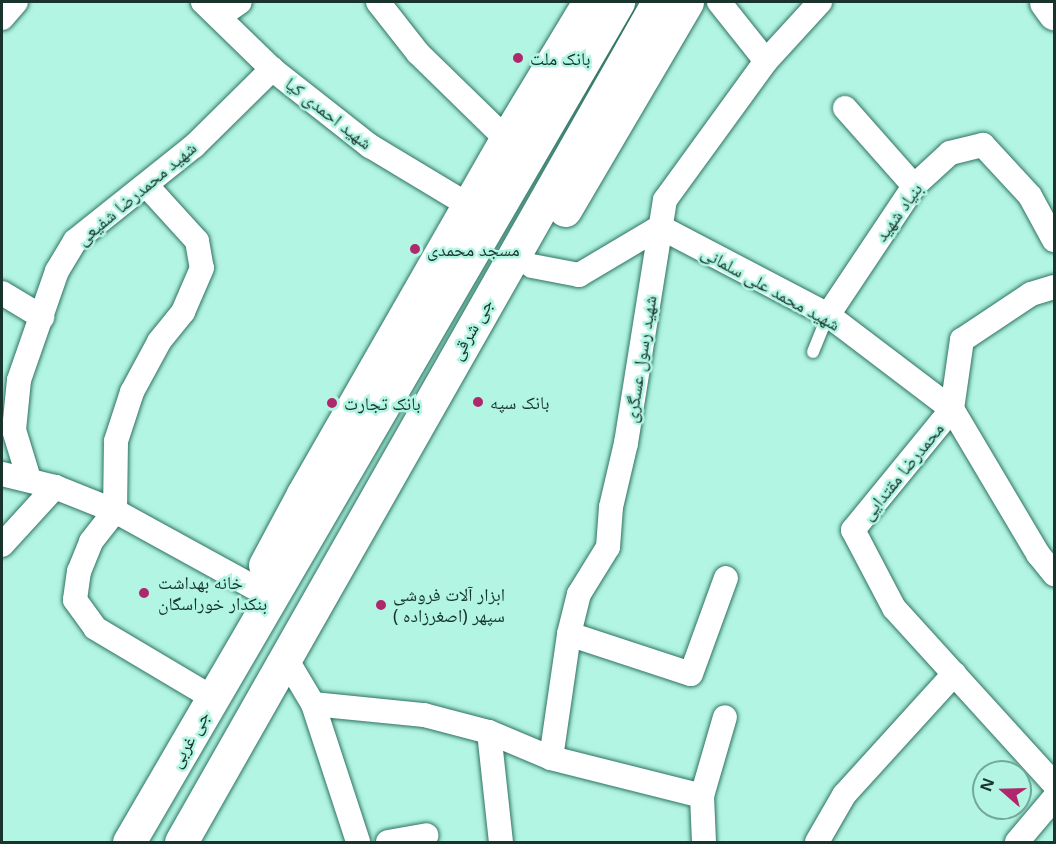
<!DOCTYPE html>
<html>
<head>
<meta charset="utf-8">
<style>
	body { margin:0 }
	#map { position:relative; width:1056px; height:844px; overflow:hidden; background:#b1f5e2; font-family:"Noto Sans","Noto Naskh Arabic",sans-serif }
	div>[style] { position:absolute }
	.roads { filter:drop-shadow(0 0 2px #2f7262) drop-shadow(0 0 2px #2f7262) }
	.lane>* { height:12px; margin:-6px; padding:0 6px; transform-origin:6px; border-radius:6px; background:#fff }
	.street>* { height:24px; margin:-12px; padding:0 12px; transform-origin:12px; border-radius:12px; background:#fff }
	.secondary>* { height:33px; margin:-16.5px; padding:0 16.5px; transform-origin:16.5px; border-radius:16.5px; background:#fff }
	.primary>* { height:33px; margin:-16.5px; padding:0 16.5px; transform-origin:16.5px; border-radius:16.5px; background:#fff }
	.dots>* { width:16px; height:16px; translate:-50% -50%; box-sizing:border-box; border:3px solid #b1f5e2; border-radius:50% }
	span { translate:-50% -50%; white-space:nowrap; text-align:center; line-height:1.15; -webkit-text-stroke:5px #b1f5e2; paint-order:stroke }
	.poi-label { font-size:18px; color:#18342c }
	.left { translate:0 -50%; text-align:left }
	.street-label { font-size:18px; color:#18342c }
	.frame { position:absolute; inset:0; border:3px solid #18342c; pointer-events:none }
	.north { position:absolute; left:972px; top:760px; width:60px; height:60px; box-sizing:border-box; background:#b1f5e2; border:2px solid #74a899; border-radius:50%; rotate:290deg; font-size:16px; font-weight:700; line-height:24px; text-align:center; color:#18342c }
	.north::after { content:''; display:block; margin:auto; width:21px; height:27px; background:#af286c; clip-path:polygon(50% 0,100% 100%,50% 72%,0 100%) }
</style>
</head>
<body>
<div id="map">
	<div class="roads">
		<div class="lane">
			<div style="left:813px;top:352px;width:40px;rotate:-68deg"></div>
		</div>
		<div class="street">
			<div style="left:203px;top:2px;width:96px;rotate:44.2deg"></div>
			<div style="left:272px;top:69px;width:125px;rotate:38.2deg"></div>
			<div style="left:370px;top:146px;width:117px;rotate:31deg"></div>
			<div style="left:378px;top:2px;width:65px;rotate:51.9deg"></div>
			<div style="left:418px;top:53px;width:123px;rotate:44.3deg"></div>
			<div style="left:719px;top:2px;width:75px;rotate:51.5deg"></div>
			<div style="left:220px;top:16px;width:24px;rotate:-35deg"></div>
			<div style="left:2px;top:18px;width:21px;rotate:-49deg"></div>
			<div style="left:845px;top:108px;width:104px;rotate:48.5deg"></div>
			<div style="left:147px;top:186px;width:74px;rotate:47.7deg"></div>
			<div style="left:197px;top:241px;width:27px;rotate:80deg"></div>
			<div style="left:202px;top:268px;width:48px;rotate:113.4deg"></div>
			<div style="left:183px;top:312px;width:38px;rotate:129deg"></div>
			<div style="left:159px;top:342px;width:57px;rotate:118.4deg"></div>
			<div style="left:132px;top:392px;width:52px;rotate:108.1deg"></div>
			<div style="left:116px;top:441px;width:70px;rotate:90.8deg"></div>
			<div style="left:115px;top:511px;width:39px;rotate:128deg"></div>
			<div style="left:91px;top:542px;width:31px;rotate:112deg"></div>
			<div style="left:79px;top:571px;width:29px;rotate:98deg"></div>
			<div style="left:75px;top:600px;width:34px;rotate:54deg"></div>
			<div style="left:95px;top:628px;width:137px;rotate:30.7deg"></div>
			<div style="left:532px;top:266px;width:48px;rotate:10.8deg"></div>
			<div style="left:579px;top:275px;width:94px;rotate:-30.7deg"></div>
			<div style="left:660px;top:227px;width:190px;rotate:27.6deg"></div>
			<div style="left:828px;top:315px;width:156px;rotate:37.2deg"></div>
			<div style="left:952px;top:409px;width:169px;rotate:59.3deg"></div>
			<div style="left:1038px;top:554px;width:26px;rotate:51deg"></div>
			<div style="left:2px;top:293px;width:47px;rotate:31deg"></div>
			<div style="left:828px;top:315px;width:155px;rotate:-56.3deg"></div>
			<div style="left:914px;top:186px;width:49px;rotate:-42.5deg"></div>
			<div style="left:950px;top:153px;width:34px;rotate:-14deg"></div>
			<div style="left:983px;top:145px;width:69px;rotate:47.3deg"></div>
			<div style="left:1030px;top:196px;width:50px;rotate:61.4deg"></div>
			<div style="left:2px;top:474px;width:55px;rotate:13.8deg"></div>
			<div style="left:55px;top:487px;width:65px;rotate:21.8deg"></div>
			<div style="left:115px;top:511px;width:158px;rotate:28.8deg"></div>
			<div style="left:29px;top:479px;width:51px;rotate:-107deg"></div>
			<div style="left:14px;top:430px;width:50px;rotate:-84.3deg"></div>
			<div style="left:19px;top:380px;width:115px;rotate:-70.8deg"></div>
			<div style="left:57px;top:271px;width:35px;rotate:-59deg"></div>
			<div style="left:75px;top:241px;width:152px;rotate:-38.6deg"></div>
			<div style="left:194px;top:146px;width:110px;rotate:-44.6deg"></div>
			<div style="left:2px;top:545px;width:79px;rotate:-47.6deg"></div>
			<div style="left:569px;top:634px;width:128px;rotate:18.2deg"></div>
			<div style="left:691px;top:674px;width:102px;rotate:-70deg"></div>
			<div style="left:285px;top:657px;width:55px;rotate:59.2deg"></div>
			<div style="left:313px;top:704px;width:145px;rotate:71.9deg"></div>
			<div style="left:954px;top:674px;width:149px;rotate:47.7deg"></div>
			<div style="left:313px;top:704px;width:112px;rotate:5.7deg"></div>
			<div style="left:424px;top:715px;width:67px;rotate:14.7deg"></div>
			<div style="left:489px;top:732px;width:67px;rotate:22.8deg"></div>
			<div style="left:551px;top:758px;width:156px;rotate:14.1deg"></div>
			<div style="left:489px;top:732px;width:111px;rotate:83.8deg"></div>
			<div style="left:551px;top:758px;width:125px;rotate:-81.7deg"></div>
			<div style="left:569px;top:634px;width:41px;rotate:-76deg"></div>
			<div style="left:579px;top:594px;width:55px;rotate:-58.3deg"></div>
			<div style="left:608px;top:547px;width:40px;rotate:-85.7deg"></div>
			<div style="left:611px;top:507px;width:66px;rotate:-76.8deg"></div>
			<div style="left:626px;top:443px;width:246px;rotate:-80.9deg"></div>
			<div style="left:665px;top:200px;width:172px;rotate:-54deg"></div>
			<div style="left:766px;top:61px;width:80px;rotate:-47.5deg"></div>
			<div style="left:388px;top:842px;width:39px;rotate:-10deg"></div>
			<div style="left:704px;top:842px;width:46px;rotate:-92.5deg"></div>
			<div style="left:702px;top:796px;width:82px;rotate:-73.8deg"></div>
			<div style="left:817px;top:842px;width:54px;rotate:-60.1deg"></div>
			<div style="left:844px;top:795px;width:164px;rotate:-47.7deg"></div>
			<div style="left:954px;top:674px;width:89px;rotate:-132.3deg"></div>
			<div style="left:894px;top:608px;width:88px;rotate:-117.7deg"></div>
			<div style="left:853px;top:530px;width:156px;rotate:-50.7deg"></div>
			<div style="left:952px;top:409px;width:70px;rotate:-81.8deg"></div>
			<div style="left:962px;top:340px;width:83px;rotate:-33.7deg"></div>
			<div style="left:1031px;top:294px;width:24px;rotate:-17deg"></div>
			<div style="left:1017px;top:842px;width:57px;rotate:-49.9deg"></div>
		</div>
		<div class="secondary">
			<div style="left:1046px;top:2px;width:14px;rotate:54deg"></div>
		</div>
		<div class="primary">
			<div style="left:565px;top:210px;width:241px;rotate:-59.6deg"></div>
			<div style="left:265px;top:565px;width:81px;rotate:-61.8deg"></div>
			<div style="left:303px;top:494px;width:409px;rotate:-60.2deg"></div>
			<div style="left:506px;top:139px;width:160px;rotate:-58.8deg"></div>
			<div style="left:129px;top:842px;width:972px;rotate:-59.79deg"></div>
			<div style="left:181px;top:842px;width:966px;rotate:-60.41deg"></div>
		</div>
	</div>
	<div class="dots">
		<div style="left:518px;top:58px;background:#af286c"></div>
		<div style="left:415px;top:249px;background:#af286c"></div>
		<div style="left:478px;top:402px;background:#af286c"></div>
		<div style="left:332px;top:403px;background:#af286c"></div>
		<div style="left:144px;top:593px;background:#af286c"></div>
		<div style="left:381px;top:605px;background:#af286c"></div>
	</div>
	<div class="poi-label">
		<span class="left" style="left:530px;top:58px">بانک ملت</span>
		<span class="left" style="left:427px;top:249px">مسجد محمدی</span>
		<span class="left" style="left:490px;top:402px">بانک سپه</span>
		<span class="left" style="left:344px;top:403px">بانک تجارت</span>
		<span class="left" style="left:158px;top:593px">خانه بهداشت<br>بنکدار خوراسگان</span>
		<span class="left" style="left:393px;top:605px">ابزار آلات فروشی<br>سپهر (اصغرزاده )</span>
	</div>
	<div class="street-label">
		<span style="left:329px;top:113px;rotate:38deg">شهید احمدی کیا</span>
		<span style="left:136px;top:193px;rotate:-40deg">شهید محمدرضا شفیعی</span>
		<span style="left:898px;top:212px;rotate:-54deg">بنیاد شهید</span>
		<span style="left:771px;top:288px;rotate:29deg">شهید محمد علی سلمانی</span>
		<span style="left:471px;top:329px;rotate:-60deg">جی شرقی</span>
		<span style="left:640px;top:359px;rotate:-81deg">شهید رسول عسگری</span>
		<span style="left:902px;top:471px;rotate:-51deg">محمدرضا مقتدایی</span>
		<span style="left:189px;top:739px;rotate:-60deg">جی غربی</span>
	</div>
	<div class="frame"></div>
	<div class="north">N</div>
</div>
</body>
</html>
